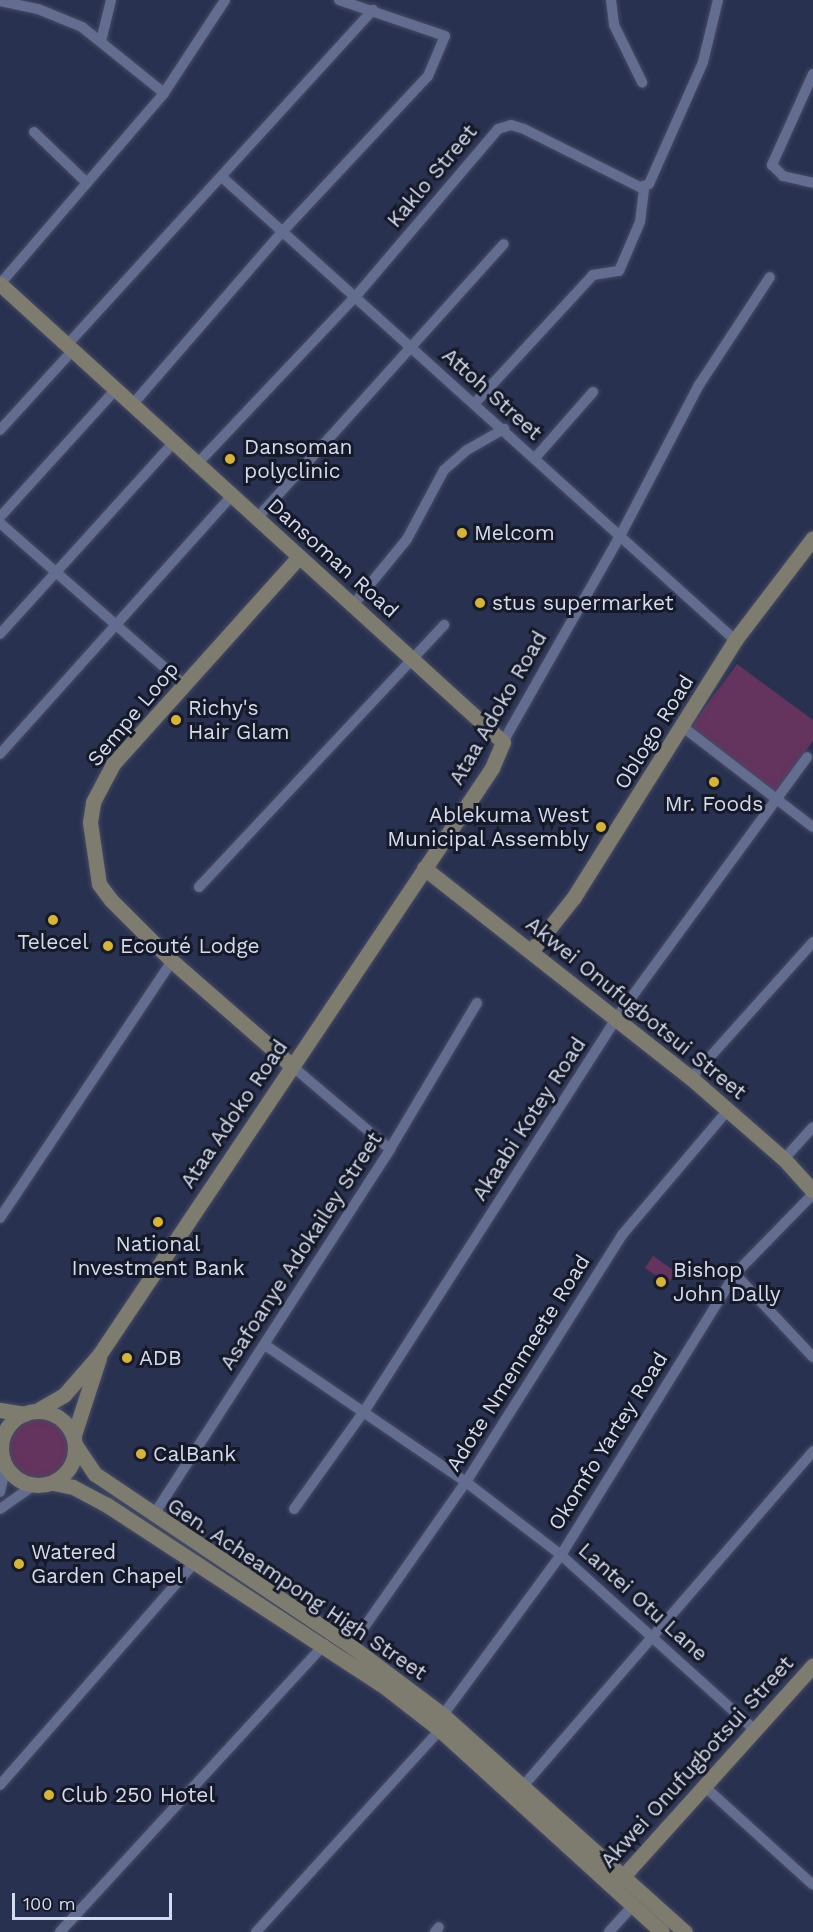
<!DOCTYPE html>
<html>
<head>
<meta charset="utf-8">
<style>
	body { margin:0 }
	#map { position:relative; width:813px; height:1932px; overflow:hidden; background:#293150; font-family:"Work Sans",sans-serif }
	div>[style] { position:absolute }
	.green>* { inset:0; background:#64335e }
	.round { border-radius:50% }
	.roads { filter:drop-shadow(0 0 2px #454b64) drop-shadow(0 0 2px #454b64) }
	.street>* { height:10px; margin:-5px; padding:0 5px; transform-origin:5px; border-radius:5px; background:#636d8f }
	.secondary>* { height:15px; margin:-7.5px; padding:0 7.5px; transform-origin:7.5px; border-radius:7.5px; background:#7e7b6f }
	.secondary>.ring { margin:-7.5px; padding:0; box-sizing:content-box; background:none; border:15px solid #7e7b6f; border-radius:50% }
	.dots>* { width:16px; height:16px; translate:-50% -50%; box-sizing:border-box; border:3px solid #161a28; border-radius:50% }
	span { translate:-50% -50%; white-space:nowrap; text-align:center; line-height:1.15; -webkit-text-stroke:6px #161a28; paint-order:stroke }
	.street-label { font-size:21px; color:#d5dbee }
	.poi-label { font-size:21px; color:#d5dbee }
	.left { translate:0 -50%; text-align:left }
	.right { translate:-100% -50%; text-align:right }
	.scale { position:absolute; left:12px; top:1893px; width:160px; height:27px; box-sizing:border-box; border:3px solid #d5dbee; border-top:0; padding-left:8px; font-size:18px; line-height:21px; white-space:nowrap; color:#d5dbee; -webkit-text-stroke:4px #161a28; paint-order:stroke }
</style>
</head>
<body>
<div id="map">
	<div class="green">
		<div style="clip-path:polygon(737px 664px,813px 720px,813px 741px,775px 792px,689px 729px)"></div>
		<div style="clip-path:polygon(653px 1256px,676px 1272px,668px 1284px,645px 1268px)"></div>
		<div class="round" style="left:7px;top:1418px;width:64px;height:64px"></div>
	</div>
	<div class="roads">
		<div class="street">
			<div style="left:611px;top:0;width:25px;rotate:83deg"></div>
			<div style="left:614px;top:25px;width:64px;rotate:63.8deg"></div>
			<div style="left:0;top:1px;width:39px;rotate:12deg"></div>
			<div style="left:38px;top:9px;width:48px;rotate:22.2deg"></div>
			<div style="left:82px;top:27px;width:105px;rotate:38.8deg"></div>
			<div style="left:101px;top:41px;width:42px;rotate:-76.3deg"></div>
			<div style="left:813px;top:74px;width:100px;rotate:114.3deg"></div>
			<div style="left:772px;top:165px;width:16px;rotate:45deg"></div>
			<div style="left:783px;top:176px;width:31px;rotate:13deg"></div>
			<div style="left:34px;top:132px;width:72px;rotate:43.9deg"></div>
			<div style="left:223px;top:178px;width:690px;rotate:42.06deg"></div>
			<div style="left:0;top:284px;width:252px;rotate:-49.3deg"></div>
			<div style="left:164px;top:93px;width:111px;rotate:-56.7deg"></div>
			<div style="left:67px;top:345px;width:454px;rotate:-47.6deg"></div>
			<div style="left:133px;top:404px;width:229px;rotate:-49.1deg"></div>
			<div style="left:283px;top:231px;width:212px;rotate:-46.9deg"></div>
			<div style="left:428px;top:76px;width:43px;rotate:-67deg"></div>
			<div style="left:445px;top:36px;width:112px;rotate:-161.2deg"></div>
			<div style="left:474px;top:404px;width:176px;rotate:-47.3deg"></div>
			<div style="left:593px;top:275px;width:26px;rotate:-9deg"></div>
			<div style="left:619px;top:271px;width:53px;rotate:-66.8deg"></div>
			<div style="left:640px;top:222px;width:35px;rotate:-83deg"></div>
			<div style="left:0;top:430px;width:108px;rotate:-47.6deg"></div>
			<div style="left:535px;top:458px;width:88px;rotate:-48.7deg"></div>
			<div style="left:198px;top:463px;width:230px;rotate:-46.6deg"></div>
			<div style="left:356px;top:296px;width:219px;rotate:-49.6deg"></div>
			<div style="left:498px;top:129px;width:14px;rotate:-17deg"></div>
			<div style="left:511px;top:125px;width:14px;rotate:17deg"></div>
			<div style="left:524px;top:129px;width:130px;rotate:26.6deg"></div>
			<div style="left:640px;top:187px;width:9px;rotate:-18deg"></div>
			<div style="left:649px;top:184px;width:133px;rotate:-66.1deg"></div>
			<div style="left:703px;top:62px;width:64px;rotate:-76.4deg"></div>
			<div style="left:0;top:517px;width:171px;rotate:-47.8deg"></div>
			<div style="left:258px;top:517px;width:367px;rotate:-48deg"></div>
			<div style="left:0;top:523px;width:244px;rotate:41.3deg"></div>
			<div style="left:353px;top:605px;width:85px;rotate:-50.7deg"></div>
			<div style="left:407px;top:539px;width:78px;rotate:-61.8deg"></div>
			<div style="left:444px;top:470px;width:30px;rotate:-41deg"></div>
			<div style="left:467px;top:450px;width:43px;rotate:-29.6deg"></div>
			<div style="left:0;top:634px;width:261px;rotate:-47.8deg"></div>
			<div style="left:683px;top:727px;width:164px;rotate:37.6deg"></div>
			<div style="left:503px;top:742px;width:237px;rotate:-60.4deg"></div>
			<div style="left:620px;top:536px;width:170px;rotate:-62.4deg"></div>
			<div style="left:699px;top:385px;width:129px;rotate:-56.7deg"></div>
			<div style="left:0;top:754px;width:348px;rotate:-48.1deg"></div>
			<div style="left:199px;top:887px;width:359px;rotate:-46.9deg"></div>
			<div style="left:292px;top:1066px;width:128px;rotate:40.3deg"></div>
			<div style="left:691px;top:1078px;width:183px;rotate:-48.1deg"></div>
			<div style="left:784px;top:1159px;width:43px;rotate:-47.8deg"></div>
			<div style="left:0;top:1218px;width:309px;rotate:-56.2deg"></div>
			<div style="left:735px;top:1274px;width:114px;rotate:46.8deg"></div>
			<div style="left:265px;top:1345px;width:243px;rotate:34.3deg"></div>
			<div style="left:466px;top:1482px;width:120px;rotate:37.5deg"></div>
			<div style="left:561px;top:1555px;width:261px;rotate:42.1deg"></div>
			<div style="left:0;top:1492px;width:26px;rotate:-77deg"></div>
			<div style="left:0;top:1509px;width:42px;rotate:-35.2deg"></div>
			<div style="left:294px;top:1509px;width:122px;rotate:-54.4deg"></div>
			<div style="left:365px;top:1410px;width:467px;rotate:-57.3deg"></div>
			<div style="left:617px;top:1017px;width:322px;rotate:-53.8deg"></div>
			<div style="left:153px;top:1516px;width:437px;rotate:-57.1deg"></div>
			<div style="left:390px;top:1149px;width:170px;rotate:-59.2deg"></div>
			<div style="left:351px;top:1646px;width:200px;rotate:-55deg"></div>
			<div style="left:466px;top:1482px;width:292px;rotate:-57.7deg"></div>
			<div style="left:622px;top:1235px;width:164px;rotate:-49.7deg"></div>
			<div style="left:443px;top:1715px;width:199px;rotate:-53.6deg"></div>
			<div style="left:561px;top:1555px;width:331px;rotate:-58.2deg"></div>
			<div style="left:735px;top:1274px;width:112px;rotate:-45.7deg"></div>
			<div style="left:0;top:1785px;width:298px;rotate:-48.8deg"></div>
			<div style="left:524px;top:1785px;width:442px;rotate:-49.1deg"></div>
			<div style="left:704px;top:1786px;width:147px;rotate:42.2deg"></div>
			<div style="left:60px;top:1932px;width:391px;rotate:-47.4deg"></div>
			<div style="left:256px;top:1932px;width:273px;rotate:-47.7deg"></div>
			<div style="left:435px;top:1932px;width:6px;rotate:-51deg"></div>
			<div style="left:609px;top:1932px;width:36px;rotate:-48deg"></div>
		</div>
		<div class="secondary">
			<div style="left:0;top:284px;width:680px;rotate:42.32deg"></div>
			<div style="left:503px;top:742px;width:28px;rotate:113deg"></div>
			<div style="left:492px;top:768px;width:706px;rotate:123.8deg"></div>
			<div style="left:99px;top:1355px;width:53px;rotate:131.2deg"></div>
			<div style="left:64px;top:1395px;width:32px;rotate:150deg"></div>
			<div style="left:424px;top:868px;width:340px;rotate:38.2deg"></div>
			<div style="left:691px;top:1078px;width:123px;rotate:41.1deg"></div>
			<div style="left:784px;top:1159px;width:43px;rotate:47.8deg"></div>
			<div style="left:532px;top:950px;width:68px;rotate:-51.6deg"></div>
			<div style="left:574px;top:897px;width:303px;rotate:-57.9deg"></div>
			<div style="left:735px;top:640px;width:128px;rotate:-52.6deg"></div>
			<div style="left:292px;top:1066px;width:159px;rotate:-138.8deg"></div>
			<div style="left:172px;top:961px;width:86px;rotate:-135deg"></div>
			<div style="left:111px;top:900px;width:20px;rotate:-127deg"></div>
			<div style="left:99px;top:884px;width:63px;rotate:-98.3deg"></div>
			<div style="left:90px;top:822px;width:20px;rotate:-81deg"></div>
			<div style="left:93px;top:802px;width:43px;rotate:-62.2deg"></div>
			<div style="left:113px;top:764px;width:278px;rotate:-48.1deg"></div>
			<div style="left:0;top:1410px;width:25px;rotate:9deg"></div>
			<div class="ring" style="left:1px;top:1411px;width:59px;height:59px"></div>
			<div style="left:74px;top:1435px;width:81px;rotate:-72deg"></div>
			<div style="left:76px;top:1446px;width:34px;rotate:56deg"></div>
			<div style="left:95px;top:1474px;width:308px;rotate:33.9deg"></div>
			<div style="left:351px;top:1646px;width:115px;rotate:36.9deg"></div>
			<div style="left:443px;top:1715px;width:325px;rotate:41.9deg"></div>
			<div style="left:53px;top:1483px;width:20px;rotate:11deg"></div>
			<div style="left:73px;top:1487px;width:38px;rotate:28deg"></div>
			<div style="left:107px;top:1505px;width:327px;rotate:33.2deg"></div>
			<div style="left:381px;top:1684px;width:75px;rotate:37.9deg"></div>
			<div style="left:440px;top:1730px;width:300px;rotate:42.3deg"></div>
			<div style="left:617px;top:1883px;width:293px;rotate:-48deg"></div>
		</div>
	</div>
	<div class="dots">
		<div style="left:230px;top:459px;background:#d8b434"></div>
		<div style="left:462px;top:533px;background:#d8b434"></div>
		<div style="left:480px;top:603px;background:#d8b434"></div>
		<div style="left:176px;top:720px;background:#d8b434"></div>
		<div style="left:714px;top:782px;background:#d8b434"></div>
		<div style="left:601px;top:827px;background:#d8b434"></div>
		<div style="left:53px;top:920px;background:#d8b434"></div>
		<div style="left:108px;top:946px;background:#d8b434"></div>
		<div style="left:158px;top:1222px;background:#d8b434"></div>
		<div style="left:661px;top:1282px;background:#d8b434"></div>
		<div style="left:127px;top:1358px;background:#d8b434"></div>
		<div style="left:141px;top:1454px;background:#d8b434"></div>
		<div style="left:19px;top:1564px;background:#d8b434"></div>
		<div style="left:49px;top:1795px;background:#d8b434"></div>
	</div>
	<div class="street-label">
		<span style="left:432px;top:176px;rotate:-50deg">Kaklo Street</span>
		<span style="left:492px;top:394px;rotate:42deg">Attoh Street</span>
		<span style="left:333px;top:558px;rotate:42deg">Dansoman Road</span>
		<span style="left:498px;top:708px;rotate:-60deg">Ataa Adoko Road</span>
		<span style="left:133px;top:714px;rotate:-50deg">Sempe Loop</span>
		<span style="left:654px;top:732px;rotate:-58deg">Oblogo Road</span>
		<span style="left:636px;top:1008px;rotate:39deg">Akwei Onufugbotsui Street</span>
		<span style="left:234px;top:1114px;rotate:-56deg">Ataa Adoko Road</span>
		<span style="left:529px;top:1119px;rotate:-57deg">Akaabi Kotey Road</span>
		<span style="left:301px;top:1251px;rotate:-57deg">Asafoanye Adokailey Street</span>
		<span style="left:518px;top:1363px;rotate:-58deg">Adote Nmenmeete Road</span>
		<span style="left:608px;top:1441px;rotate:-58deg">Okomfo Yartey Road</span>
		<span style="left:297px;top:1589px;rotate:34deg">Gen. Acheampong High Street</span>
		<span style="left:643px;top:1602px;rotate:42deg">Lantei Otu Lane</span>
		<span style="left:697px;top:1762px;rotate:-48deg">Akwei Onufugbotsui Street</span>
	</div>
	<div class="poi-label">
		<span class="left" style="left:244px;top:459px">Dansoman<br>polyclinic</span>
		<span class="left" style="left:474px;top:533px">Melcom</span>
		<span class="left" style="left:492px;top:603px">stus supermarket</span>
		<span class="left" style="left:188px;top:720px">Richy's<br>Hair Glam</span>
		<span style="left:714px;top:804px">Mr. Foods</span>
		<span class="right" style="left:589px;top:827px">Ablekuma West<br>Municipal Assembly</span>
		<span style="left:53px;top:942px">Telecel</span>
		<span class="left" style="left:120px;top:946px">Ecouté Lodge</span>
		<span style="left:158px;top:1256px">National<br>Investment Bank</span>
		<span class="left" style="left:673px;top:1282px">Bishop<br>John Dally</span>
		<span class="left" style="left:139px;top:1358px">ADB</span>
		<span class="left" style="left:153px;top:1454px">CalBank</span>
		<span class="left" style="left:31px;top:1564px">Watered<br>Garden Chapel</span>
		<span class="left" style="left:61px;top:1795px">Club 250 Hotel</span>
	</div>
	<div class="scale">100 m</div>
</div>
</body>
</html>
